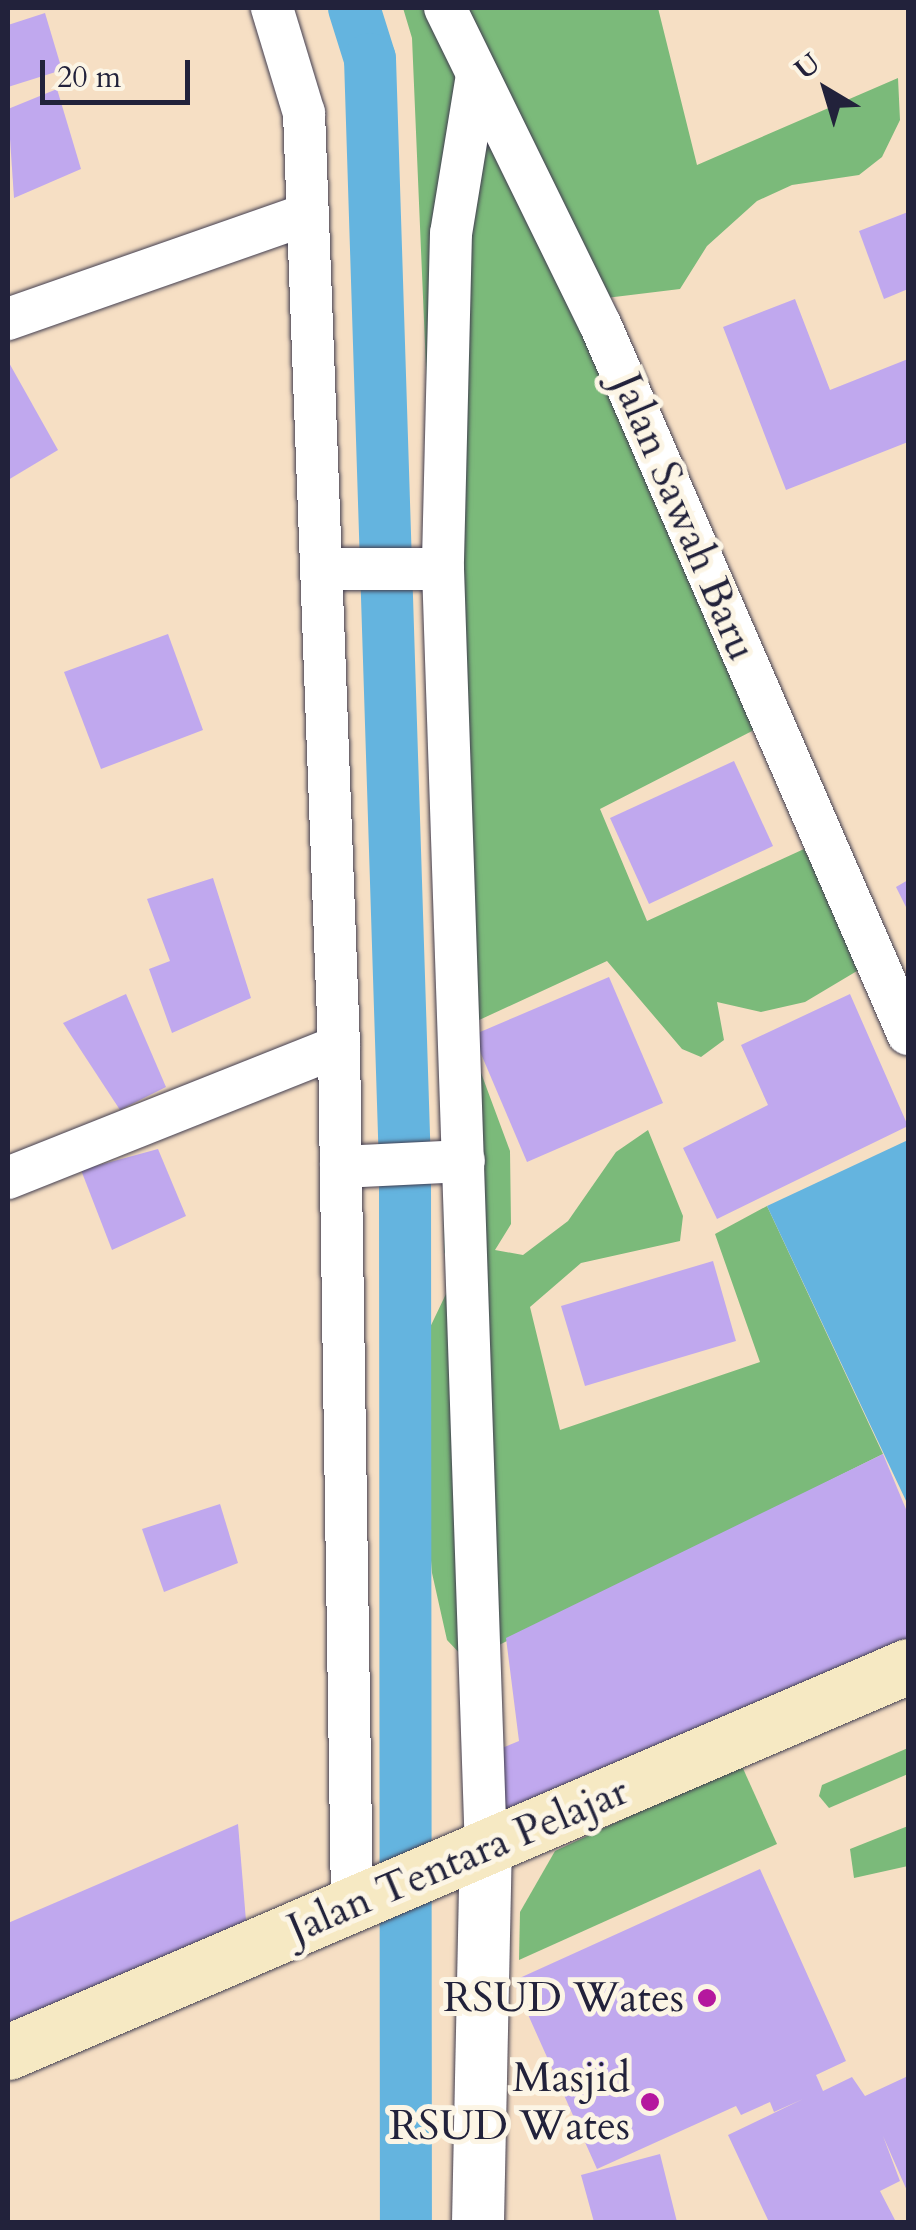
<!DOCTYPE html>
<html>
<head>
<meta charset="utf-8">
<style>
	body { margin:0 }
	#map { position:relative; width:916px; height:2230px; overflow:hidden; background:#f6dfc4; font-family:Cardo,serif }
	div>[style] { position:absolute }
	.forest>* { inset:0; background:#7bba7a }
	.water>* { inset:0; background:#64b4df }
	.canal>* { height:52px; margin:-26px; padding:0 26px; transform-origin:26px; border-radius:26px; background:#64b4df }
	.building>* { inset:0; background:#c0a8ee }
	.roads { filter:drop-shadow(0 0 2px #423e50) drop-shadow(0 0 2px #423e50) }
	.minor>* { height:42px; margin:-21px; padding:0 21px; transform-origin:21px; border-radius:21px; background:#fff }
	.tertiary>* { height:52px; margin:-26px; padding:0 26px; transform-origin:26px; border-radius:26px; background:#fff }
	.secondary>* { height:55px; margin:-27.5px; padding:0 27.5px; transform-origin:27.5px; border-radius:27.5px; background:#f6e9c3 }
	.dots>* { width:28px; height:28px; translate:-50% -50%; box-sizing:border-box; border:5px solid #fcf5e5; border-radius:50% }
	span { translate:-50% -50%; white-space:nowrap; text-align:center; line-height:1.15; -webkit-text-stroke:10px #fcf5e5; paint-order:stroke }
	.street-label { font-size:42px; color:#22223b }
	.poi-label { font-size:42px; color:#22223b }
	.right { translate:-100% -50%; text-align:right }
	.frame { position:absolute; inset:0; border:10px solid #22223b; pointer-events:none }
	.north { position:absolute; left:776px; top:40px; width:100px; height:100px; -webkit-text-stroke:8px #fcf5e5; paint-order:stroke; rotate:322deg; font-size:28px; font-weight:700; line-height:40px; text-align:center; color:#22223b }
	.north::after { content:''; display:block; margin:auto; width:35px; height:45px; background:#22223b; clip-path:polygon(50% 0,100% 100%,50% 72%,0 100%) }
	.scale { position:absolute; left:40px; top:60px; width:150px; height:45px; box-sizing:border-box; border:5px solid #22223b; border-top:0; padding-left:12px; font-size:30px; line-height:35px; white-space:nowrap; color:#22223b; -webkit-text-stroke:8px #fcf5e5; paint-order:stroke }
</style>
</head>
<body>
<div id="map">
	<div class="forest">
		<div style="clip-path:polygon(403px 8px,430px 8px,579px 316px,756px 729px,600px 809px,647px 921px,804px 849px,862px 968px,805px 1002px,761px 1012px,717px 1002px,724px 1040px,701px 1057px,682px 1049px,607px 961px,464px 1027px,510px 1151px,511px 1224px,495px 1250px,523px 1255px,568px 1221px,616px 1152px,648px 1130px,683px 1216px,680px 1241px,581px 1263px,530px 1307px,560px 1430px,760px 1362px,715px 1234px,767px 1206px,883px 1454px,467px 1661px,447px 1640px,432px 1573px,417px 1386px,423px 1342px,456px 1273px,444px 1252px,438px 650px,412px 38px)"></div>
		<div style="clip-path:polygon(459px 8px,658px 8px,697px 165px,898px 78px,900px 120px,882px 157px,859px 175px,792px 185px,757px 201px,707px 246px,680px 289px,606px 298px)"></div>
		<div style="clip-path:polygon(908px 1748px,908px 1774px,829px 1808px,819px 1796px,822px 1785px)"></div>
		<div style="clip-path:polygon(741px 1764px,777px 1844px,519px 1960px,520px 1912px,555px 1851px)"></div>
		<div style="clip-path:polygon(908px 1826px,908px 1866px,854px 1878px,850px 1849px)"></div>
	</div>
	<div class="water">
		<div style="clip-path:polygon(908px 1140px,908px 1505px,767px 1206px)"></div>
	</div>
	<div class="canal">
		<div style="left:354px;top:8px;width:53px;rotate:72.6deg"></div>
		<div style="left:370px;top:59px;width:1107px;rotate:88.19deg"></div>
		<div style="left:405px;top:1165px;width:1057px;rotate:89.95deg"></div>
	</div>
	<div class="building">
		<div style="clip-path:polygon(45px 13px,62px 70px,8px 87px,8px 25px)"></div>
		<div style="clip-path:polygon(57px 89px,81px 169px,14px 198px,8px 109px)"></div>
		<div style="clip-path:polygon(908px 212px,908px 289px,884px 299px,859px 231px)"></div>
		<div style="clip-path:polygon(795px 299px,830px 390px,908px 359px,908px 442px,786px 490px,723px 327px)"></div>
		<div style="clip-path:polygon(8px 361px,58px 450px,8px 480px)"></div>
		<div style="clip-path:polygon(168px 634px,203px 730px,101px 769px,64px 672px)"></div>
		<div style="clip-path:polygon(734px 761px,773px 846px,649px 904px,610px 818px)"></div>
		<div style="clip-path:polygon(213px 878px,251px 998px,172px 1033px,149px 969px,170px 961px,147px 899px)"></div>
		<div style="clip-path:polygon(908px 880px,908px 911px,896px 887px)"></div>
		<div style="clip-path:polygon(609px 977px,663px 1103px,527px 1162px,473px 1035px)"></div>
		<div style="clip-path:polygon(126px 994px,166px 1087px,120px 1110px,63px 1023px)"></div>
		<div style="clip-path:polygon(850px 994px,908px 1126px,717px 1219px,683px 1148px,768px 1105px,741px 1045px)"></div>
		<div style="clip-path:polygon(158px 1149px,186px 1216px,112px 1250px,81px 1170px)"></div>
		<div style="clip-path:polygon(713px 1261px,736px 1341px,585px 1386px,561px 1306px)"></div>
		<div style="clip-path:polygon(883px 1454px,908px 1514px,908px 1649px,507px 1826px,497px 1750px,519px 1741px,506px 1638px)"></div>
		<div style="clip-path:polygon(220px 1504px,238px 1563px,164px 1592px,142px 1529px)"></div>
		<div style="clip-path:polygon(238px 1824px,246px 1921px,8px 2028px,8px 1923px)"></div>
		<div style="clip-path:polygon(760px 1869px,846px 2061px,816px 2075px,823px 2091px,852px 2077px,865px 2096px,908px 2076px,908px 2193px,883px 2136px,900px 2181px,880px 2191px,895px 2220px,908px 2222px,769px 2222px,728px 2135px,803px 2099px,774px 2112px,770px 2102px,741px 2115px,736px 2106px,597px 2169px,513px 1981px)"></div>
		<div style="clip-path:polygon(660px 2154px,677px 2222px,594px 2222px,581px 2175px)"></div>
	</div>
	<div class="roads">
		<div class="minor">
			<div style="left:272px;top:8px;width:110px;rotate:73.1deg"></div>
			<div style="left:304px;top:113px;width:934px;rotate:87.85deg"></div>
			<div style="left:339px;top:1046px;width:858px;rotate:89.13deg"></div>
			<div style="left:445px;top:8px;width:352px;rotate:63.9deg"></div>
			<div style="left:600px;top:324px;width:774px;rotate:66.55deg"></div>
			<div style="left:477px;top:75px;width:160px;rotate:99.3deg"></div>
			<div style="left:451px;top:233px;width:336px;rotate:91.4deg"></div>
			<div style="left:443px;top:569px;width:1284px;rotate:88.08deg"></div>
			<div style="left:8px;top:319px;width:317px;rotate:-19.3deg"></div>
			<div style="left:321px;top:569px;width:122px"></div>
			<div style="left:341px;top:1167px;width:123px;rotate:-2.8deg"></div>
			<div style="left:8px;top:1178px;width:356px;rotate:-21.7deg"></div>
		</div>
		<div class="tertiary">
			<div style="left:478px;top:2222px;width:370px;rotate:-88.8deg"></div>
		</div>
		<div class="secondary">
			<div style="left:8px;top:2052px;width:979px;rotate:-23.21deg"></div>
		</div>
	</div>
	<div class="dots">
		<div style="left:707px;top:1998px;background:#b5179e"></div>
		<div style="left:650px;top:2102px;background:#b5179e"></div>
	</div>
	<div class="street-label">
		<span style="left:684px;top:517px;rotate:67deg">Jalan Sawah Baru</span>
		<span style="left:458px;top:1860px;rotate:-23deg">Jalan Tentara Pelajar</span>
	</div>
	<div class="poi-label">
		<span class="right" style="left:684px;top:1998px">RSUD Wates</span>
		<span class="right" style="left:630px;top:2102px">Masjid<br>RSUD Wates</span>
	</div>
	<div class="frame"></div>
	<div class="north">U</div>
	<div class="scale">20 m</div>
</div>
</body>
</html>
